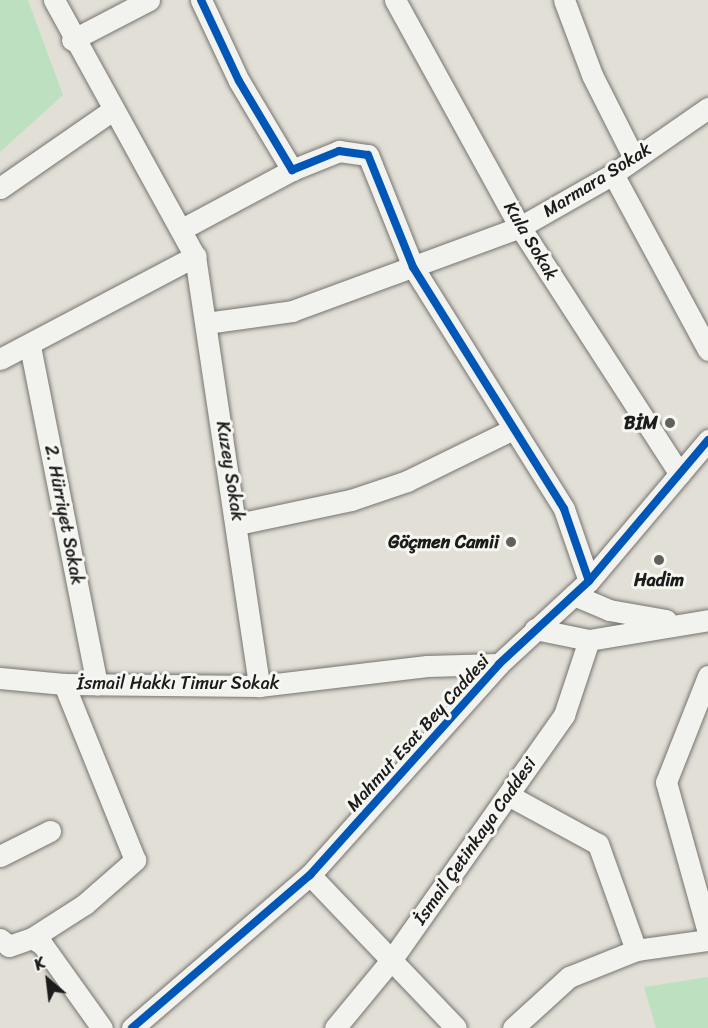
<!DOCTYPE html>
<html>
<head>
<meta charset="utf-8">
<style>
	body { margin:0 }
	#map { position:relative; width:708px; height:1028px; overflow:hidden; background:#e2dfd6; font-family:Sriracha,sans-serif }
	div>[style] { position:absolute }
	.green>* { inset:0; background:#bde1c0 }
	.roads { filter:drop-shadow(0 0 2px #757470) drop-shadow(0 0 2px #757470) }
	.minor>* { height:21px; margin:-10.5px; padding:0 10.5px; transform-origin:10.5px; border-radius:10.5px; background:#f2f2ef }
	.cycleway>* { height:8px; margin:-4px; padding:0 4px; transform-origin:4px; border-radius:4px; background:#0057b8 }
	.dots>* { width:16px; height:16px; translate:-50% -50%; box-sizing:border-box; border:3px solid #f6f6f2; border-radius:50% }
	span { translate:-50% -50%; white-space:nowrap; text-align:center; line-height:1.15; -webkit-text-stroke:6px #f6f6f2; paint-order:stroke }
	.street-label { font-size:18px; color:#1c1c1c }
	.poi-label { font-size:18px; color:#1c1c1c; font-weight:700 }
	.right { translate:-100% -50%; text-align:right }
	.north { position:absolute; left:18px; top:950px; width:60px; height:60px; -webkit-text-stroke:4px #f6f6f2; paint-order:stroke; rotate:332deg; font-size:16px; font-weight:700; line-height:24px; text-align:center; color:#1c1c1c }
	.north::after { content:''; display:block; margin:auto; width:21px; height:27px; background:#1c1c1c; clip-path:polygon(50% 0,100% 100%,50% 72%,0 100%) }
</style>
</head>
<body>
<div id="map">
	<div class="green">
		<div style="clip-path:polygon(0 0,28px 0,63px 95px,0 152px)"></div>
		<div style="clip-path:polygon(708px 977px,708px 1028px,656px 1028px,644px 987px)"></div>
	</div>
	<div class="roads">
		<div class="minor">
			<div style="left:54px;top:0;width:292px;rotate:61.2deg"></div>
			<div style="left:195px;top:256px;width:435px;rotate:81.5deg"></div>
			<div style="left:201px;top:0;width:89px;rotate:64.9deg"></div>
			<div style="left:239px;top:81px;width:104px;rotate:59.2deg"></div>
			<div style="left:292px;top:170px;width:51px;rotate:-22deg"></div>
			<div style="left:339px;top:151px;width:29px;rotate:8deg"></div>
			<div style="left:368px;top:155px;width:121px;rotate:68.1deg"></div>
			<div style="left:413px;top:267px;width:285px;rotate:58deg"></div>
			<div style="left:564px;top:509px;width:76px;rotate:70.9deg"></div>
			<div style="left:395px;top:0;width:259px;rotate:61.2deg"></div>
			<div style="left:520px;top:227px;width:294px;rotate:57.1deg"></div>
			<div style="left:564px;top:0;width:80px;rotate:69.5deg"></div>
			<div style="left:592px;top:75px;width:93px;rotate:63.2deg"></div>
			<div style="left:72px;top:40px;width:87px;rotate:-27.5deg"></div>
			<div style="left:613px;top:174px;width:200px;rotate:61.6deg"></div>
			<div style="left:0;top:188px;width:135px;rotate:-34.7deg"></div>
			<div style="left:182px;top:229px;width:125px;rotate:-28.2deg"></div>
			<div style="left:206px;top:323px;width:87px;rotate:-7.9deg"></div>
			<div style="left:292px;top:311px;width:243px;rotate:-20.2deg"></div>
			<div style="left:520px;top:227px;width:107px;rotate:-29.7deg"></div>
			<div style="left:613px;top:174px;width:116px;rotate:-34.8deg"></div>
			<div style="left:30px;top:346px;width:345px;rotate:78.8deg"></div>
			<div style="left:0;top:359px;width:221px;rotate:-27.8deg"></div>
			<div style="left:238px;top:524px;width:116px;rotate:-12deg"></div>
			<div style="left:351px;top:500px;width:59px;rotate:-18.7deg"></div>
			<div style="left:407px;top:481px;width:116px;rotate:-26.1deg"></div>
			<div style="left:574px;top:595px;width:38px;rotate:23deg"></div>
			<div style="left:609px;top:610px;width:58px;rotate:10deg"></div>
			<div style="left:535px;top:629px;width:55px;rotate:11.5deg"></div>
			<div style="left:589px;top:640px;width:121px;rotate:-9.5deg"></div>
			<div style="left:708px;top:676px;width:114px;rotate:111.6deg"></div>
			<div style="left:666px;top:782px;width:156px;rotate:74.4deg"></div>
			<div style="left:0;top:678px;width:64px;rotate:5.4deg"></div>
			<div style="left:64px;top:684px;width:195px;rotate:0.6deg"></div>
			<div style="left:259px;top:686px;width:169px;rotate:-6.8deg"></div>
			<div style="left:427px;top:666px;width:72px;rotate:-1.6deg"></div>
			<div style="left:508px;top:795px;width:102px;rotate:28.6deg"></div>
			<div style="left:598px;top:844px;width:113px;rotate:70.3deg"></div>
			<div style="left:0;top:856px;width:56px;rotate:-26.6deg"></div>
			<div style="left:310px;top:875px;width:211px;rotate:46.3deg"></div>
			<div style="left:32px;top:938px;width:63px;rotate:-32.7deg"></div>
			<div style="left:85px;top:904px;width:67px;rotate:-41.3deg"></div>
			<div style="left:135px;top:860px;width:190px;rotate:-112deg"></div>
			<div style="left:0;top:939px;width:11px;rotate:38deg"></div>
			<div style="left:9px;top:946px;width:24px;rotate:-19deg"></div>
			<div style="left:32px;top:938px;width:12px;rotate:31deg"></div>
			<div style="left:42px;top:944px;width:103px;rotate:54.5deg"></div>
			<div style="left:132px;top:1028px;width:235px;rotate:-40.7deg"></div>
			<div style="left:310px;top:875px;width:283px;rotate:-48.1deg"></div>
			<div style="left:499px;top:664px;width:122px;rotate:-42.7deg"></div>
			<div style="left:589px;top:581px;width:185px;rotate:-49.8deg"></div>
			<div style="left:335px;top:1028px;width:89px;rotate:-50.4deg"></div>
			<div style="left:392px;top:959px;width:299px;rotate:-54.8deg"></div>
			<div style="left:564px;top:715px;width:79px;rotate:-71.6deg"></div>
			<div style="left:513px;top:1028px;width:76px;rotate:-42.3deg"></div>
			<div style="left:569px;top:977px;width:72px;rotate:-21.9deg"></div>
			<div style="left:636px;top:950px;width:73px;rotate:-7.9deg"></div>
		</div>
	</div>
	<div class="cycleway">
		<div style="left:201px;top:0;width:89px;rotate:64.9deg"></div>
		<div style="left:239px;top:81px;width:104px;rotate:59.2deg"></div>
		<div style="left:292px;top:170px;width:51px;rotate:-22deg"></div>
		<div style="left:339px;top:151px;width:29px;rotate:8deg"></div>
		<div style="left:368px;top:155px;width:121px;rotate:68.1deg"></div>
		<div style="left:413px;top:267px;width:285px;rotate:58deg"></div>
		<div style="left:564px;top:509px;width:76px;rotate:70.9deg"></div>
		<div style="left:132px;top:1028px;width:235px;rotate:-40.7deg"></div>
		<div style="left:310px;top:875px;width:283px;rotate:-48.1deg"></div>
		<div style="left:499px;top:664px;width:122px;rotate:-42.7deg"></div>
		<div style="left:589px;top:581px;width:185px;rotate:-49.8deg"></div>
	</div>
	<div class="dots">
		<div style="left:670px;top:423px;background:#61605d"></div>
		<div style="left:511px;top:542px;background:#61605d"></div>
		<div style="left:659px;top:560px;background:#61605d"></div>
	</div>
	<div class="street-label">
		<span style="left:597px;top:180px;rotate:-32deg">Marmara Sokak</span>
		<span style="left:531px;top:241px;rotate:59deg">Kula Sokak</span>
		<span style="left:230px;top:471px;rotate:81deg">Kuzey Sokak</span>
		<span style="left:64px;top:515px;rotate:79deg">2. Hürriyet Sokak</span>
		<span style="left:178px;top:683px">İsmail Hakkı Timur Sokak</span>
		<span style="left:418px;top:733px;rotate:-48deg">Mahmut Esat Bey Caddesi</span>
		<span style="left:475px;top:841px;rotate:-55deg">İsmail Çetinkaya Caddesi</span>
	</div>
	<div class="poi-label">
		<span class="right" style="left:658px;top:423px">BİM</span>
		<span class="right" style="left:499px;top:542px">Göçmen Camii</span>
		<span style="left:659px;top:580px">Hadim</span>
	</div>
	<div class="north">K</div>
</div>
</body>
</html>
